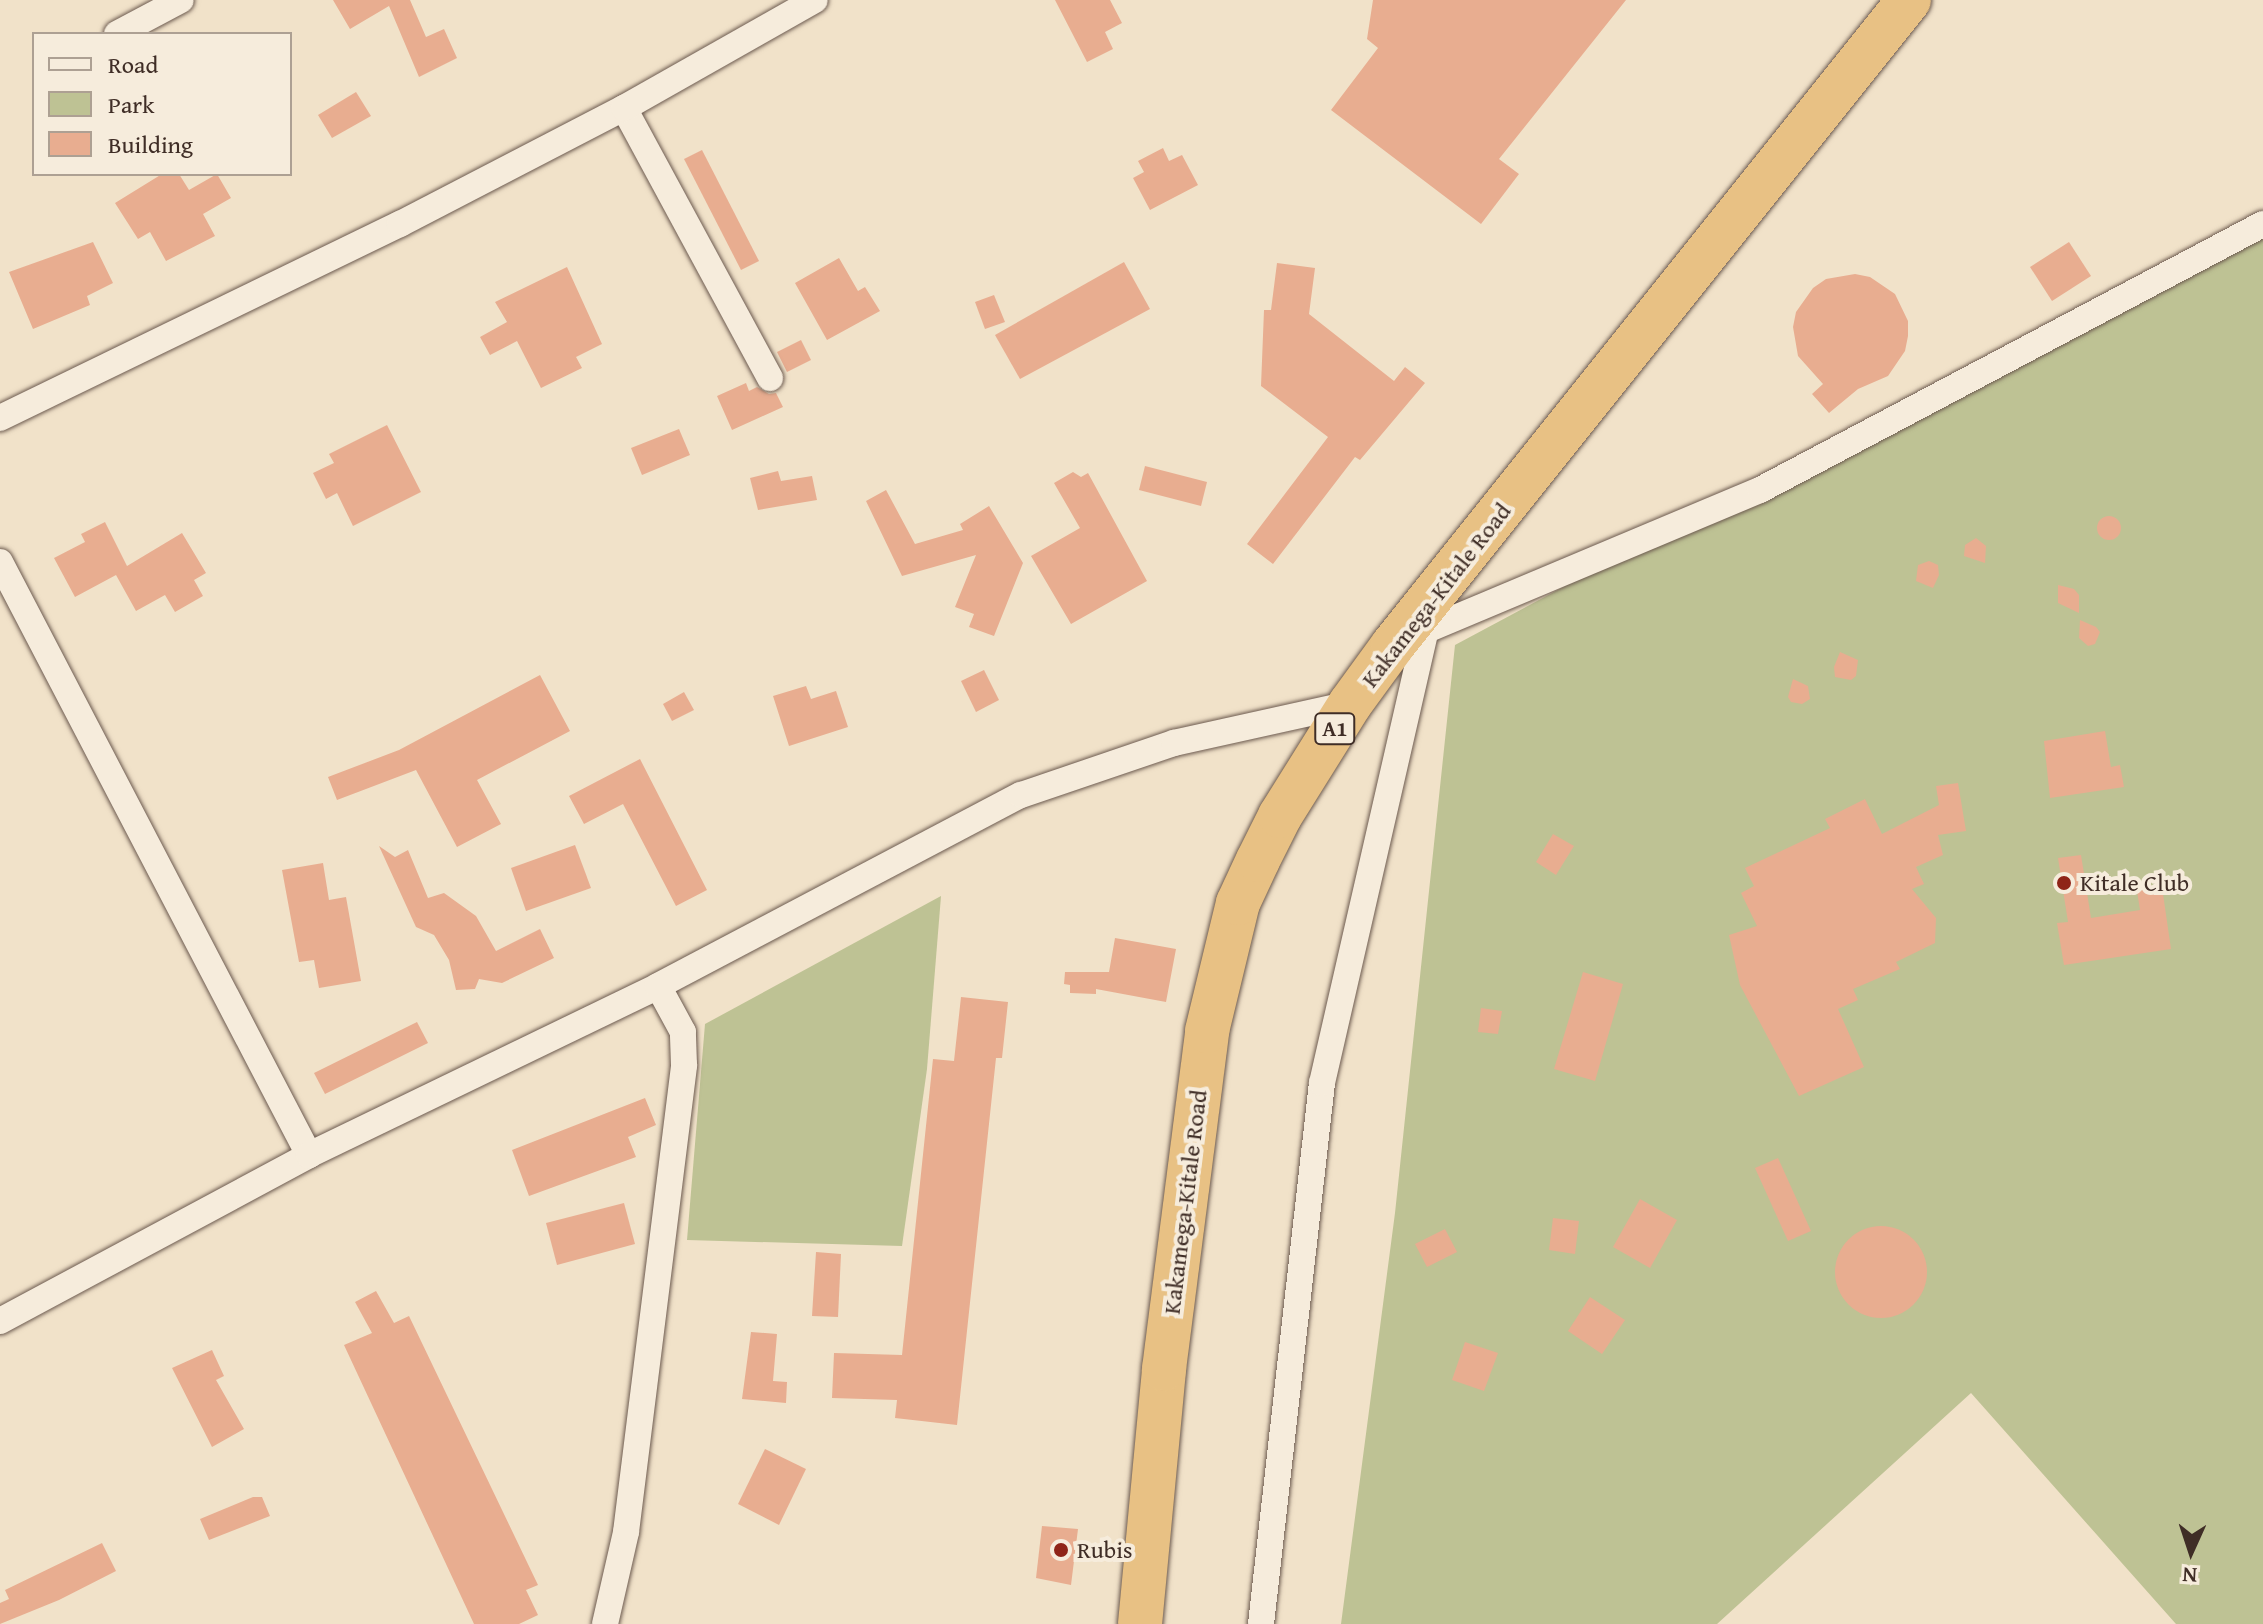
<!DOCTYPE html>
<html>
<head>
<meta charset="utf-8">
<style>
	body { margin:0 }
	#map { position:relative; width:2263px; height:1624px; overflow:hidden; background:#f1e2c9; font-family:"Gentium Book Plus",serif }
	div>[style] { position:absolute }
	.green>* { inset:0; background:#bec294 }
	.building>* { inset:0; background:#e8ad90 }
	.round { border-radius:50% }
	.roads { filter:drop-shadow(0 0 2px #6c5a4f) drop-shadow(0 0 2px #6c5a4f) }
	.street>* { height:26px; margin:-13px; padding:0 13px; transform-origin:13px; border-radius:13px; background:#f6ecdc }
	.highway>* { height:44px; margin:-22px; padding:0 22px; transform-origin:22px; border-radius:22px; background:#e8c184 }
	.dots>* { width:22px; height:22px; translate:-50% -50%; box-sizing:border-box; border:4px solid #f6ecdc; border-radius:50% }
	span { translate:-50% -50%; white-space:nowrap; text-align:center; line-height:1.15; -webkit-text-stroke:8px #f6ecdc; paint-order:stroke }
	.shield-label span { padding:2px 6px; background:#f6ecdc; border:2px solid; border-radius:6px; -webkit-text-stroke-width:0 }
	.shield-label { font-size:22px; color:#3f2d26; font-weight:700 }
	.street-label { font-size:24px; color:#3f2d26 }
	.poi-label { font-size:24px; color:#3f2d26 }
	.left { translate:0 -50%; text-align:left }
	.legend { position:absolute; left:32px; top:32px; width:260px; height:144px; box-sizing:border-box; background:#f6ecdc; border:2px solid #ada093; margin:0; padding:10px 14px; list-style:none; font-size:24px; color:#3f2d26 }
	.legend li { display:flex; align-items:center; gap:16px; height:40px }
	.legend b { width:40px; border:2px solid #ada093 }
	.north { position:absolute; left:2151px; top:1512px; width:80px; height:80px; -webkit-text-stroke:6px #f6ecdc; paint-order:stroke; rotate:183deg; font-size:22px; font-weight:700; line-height:32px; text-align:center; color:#3f2d26 }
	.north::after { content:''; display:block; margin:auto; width:28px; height:36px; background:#3f2d26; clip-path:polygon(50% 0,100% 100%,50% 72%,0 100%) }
</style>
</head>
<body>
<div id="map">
	<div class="green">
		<div style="clip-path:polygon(2263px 213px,2263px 1624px,2176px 1624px,1971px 1393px,1717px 1624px,1341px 1624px,1395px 1213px,1455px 645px)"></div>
		<div style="clip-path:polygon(941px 896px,927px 1069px,902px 1246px,687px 1240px,705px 1024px)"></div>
	</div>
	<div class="building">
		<div style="clip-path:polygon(333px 0,410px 0,426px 37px,444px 29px,457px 58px,419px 77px,389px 6px,350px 29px)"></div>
		<div style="clip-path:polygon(1055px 0,1110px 0,1122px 23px,1105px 32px,1113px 49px,1087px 62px)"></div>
		<div style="clip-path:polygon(1373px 0,1626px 0,1499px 159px,1519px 174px,1481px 224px,1331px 110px,1378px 48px,1367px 39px)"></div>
		<div style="clip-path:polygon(356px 92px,371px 116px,332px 138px,318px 115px)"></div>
		<div style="clip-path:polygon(1163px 148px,1169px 161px,1182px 155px,1198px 185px,1150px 210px,1133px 178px,1144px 172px,1138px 161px)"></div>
		<div style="clip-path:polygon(702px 150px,759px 261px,741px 270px,684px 159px)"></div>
		<div style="clip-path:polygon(162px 174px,179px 174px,189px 190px,217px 174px,231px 198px,203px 214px,215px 236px,166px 261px,150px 232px,138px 239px,115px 203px)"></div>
		<div style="clip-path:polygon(93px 242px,113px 283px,87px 296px,90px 305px,33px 329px,9px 272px)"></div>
		<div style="clip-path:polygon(2069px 242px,2091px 276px,2052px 301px,2030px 267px)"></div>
		<div style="clip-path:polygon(839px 258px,858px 291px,865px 287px,880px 311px,827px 340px,795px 283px)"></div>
		<div style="clip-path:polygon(1124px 262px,1150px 309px,1020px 379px,995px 335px)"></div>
		<div style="clip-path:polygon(1277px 263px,1315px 268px,1309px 314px,1394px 381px,1405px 367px,1425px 383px,1360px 460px,1355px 457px,1273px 564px,1247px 544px,1328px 437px,1261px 386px,1264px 310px,1271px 310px)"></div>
		<div style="clip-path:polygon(567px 267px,602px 344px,576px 357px,582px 368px,541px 388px,517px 341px,490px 355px,480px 337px,507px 322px,495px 302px)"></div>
		<div style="clip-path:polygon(1855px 274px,1870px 277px,1895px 294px,1908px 321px,1908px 336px,1905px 351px,1888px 376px,1858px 389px,1829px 413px,1812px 394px,1823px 384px,1798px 356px,1793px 327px,1796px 312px,1813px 288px,1826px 279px)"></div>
		<div style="clip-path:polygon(994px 295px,1005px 322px,985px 329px,975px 302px)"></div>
		<div style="clip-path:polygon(801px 340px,811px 360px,787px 372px,777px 352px)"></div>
		<div style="clip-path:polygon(746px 383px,749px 391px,757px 387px,769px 394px,776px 393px,783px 407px,732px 430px,717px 396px)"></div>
		<div style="clip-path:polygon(387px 425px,421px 492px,353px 526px,337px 493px,326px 499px,313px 473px,334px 463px,329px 454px)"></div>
		<div style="clip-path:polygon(679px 429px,690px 455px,642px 475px,631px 448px)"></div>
		<div style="clip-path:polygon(1145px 466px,1207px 482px,1201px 506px,1139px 490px)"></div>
		<div style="clip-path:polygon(778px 471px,781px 481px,812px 476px,817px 500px,758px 510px,750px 478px)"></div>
		<div style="clip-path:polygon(1073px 472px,1081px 477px,1088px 473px,1147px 581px,1071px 624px,1031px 556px,1080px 528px,1054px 483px)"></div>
		<div style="clip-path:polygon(886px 490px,915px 544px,963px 530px,960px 524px,989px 506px,1023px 563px,994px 636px,969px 627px,974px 614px,955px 607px,976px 555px,902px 576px,866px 501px)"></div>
		<div class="round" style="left:2097px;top:516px;width:24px;height:24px"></div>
		<div style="clip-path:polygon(105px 522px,127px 566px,182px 533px,206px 573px,194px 580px,203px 596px,175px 612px,165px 595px,136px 611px,116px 575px,75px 597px,54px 558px,85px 542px,81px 534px)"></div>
		<div style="clip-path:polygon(1976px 538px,1986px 546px,1985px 563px,1964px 556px,1965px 545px)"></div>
		<div style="clip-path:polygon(1929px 561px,1938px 565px,1939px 575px,1933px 588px,1916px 581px,1918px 565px)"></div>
		<div style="clip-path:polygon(2058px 585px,2074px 589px,2079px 595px,2079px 613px,2058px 603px)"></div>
		<div style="clip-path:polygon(2080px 620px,2096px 627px,2100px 632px,2095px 644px,2088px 646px,2079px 638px)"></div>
		<div style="clip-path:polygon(1840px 652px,1858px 660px,1856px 676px,1851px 680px,1835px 677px,1834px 667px)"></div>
		<div style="clip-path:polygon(984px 670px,999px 700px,976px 712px,961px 681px)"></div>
		<div style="clip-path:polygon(540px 675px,570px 731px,477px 780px,501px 824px,457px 847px,416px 770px,337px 800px,328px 777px,399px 750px)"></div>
		<div style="clip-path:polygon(1793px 679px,1808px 686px,1810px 699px,1802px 704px,1791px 702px,1788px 697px)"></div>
		<div style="clip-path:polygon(806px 686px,811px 699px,836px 691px,848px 727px,789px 746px,773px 696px)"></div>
		<div style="clip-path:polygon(684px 692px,694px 710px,672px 721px,663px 704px)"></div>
		<div style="clip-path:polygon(2105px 731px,2111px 767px,2120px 765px,2124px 787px,2050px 798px,2044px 741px)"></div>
		<div style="clip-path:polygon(640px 759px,707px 890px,676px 906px,623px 804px,584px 824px,569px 796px)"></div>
		<div style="clip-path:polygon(1958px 783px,1966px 831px,1938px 835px,1943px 855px,1916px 867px,1924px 884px,1912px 889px,1936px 918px,1935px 943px,1896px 962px,1900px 969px,1853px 989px,1858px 1000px,1838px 1009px,1864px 1067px,1799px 1096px,1740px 985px,1729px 935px,1757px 926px,1741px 893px,1754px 886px,1745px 868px,1830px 828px,1825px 819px,1865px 799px,1882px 834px,1939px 805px,1936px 786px)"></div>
		<div style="clip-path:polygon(1553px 834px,1574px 846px,1556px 875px,1536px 862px)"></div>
		<div style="clip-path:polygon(575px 845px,591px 888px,526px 911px,511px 868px)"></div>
		<div style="clip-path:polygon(379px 846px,395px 857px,408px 850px,428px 898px,444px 893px,476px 916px,496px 951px,540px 929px,554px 958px,502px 983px,479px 979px,475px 989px,456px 990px,449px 960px,434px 935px,416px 927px)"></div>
		<div style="clip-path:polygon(2081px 855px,2091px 918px,2140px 910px,2137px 891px,2162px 887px,2171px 949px,2064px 965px,2057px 923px,2068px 922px,2058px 858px)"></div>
		<div style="clip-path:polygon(323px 863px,329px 900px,346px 897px,361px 981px,319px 988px,314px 960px,299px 962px,282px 870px)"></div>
		<div style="clip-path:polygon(1115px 938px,1176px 949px,1166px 1002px,1096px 989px,1096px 994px,1070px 993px,1070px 985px,1064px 984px,1065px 972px,1109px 972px)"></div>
		<div style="clip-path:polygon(1583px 972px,1623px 984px,1595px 1081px,1554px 1069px)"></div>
		<div style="clip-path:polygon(961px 997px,1008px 1002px,1002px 1058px,996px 1058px,957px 1425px,895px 1418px,897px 1400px,832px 1398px,834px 1353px,902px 1355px,933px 1059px,954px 1061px)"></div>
		<div style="clip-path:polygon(1481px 1008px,1502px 1011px,1498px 1034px,1478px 1032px)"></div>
		<div style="clip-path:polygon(417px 1022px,428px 1043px,325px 1094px,314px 1073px)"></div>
		<div style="clip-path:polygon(645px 1098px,656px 1125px,628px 1137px,636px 1157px,529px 1196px,512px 1150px)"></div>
		<div style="clip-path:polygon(1778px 1158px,1811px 1231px,1788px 1241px,1755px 1168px)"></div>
		<div style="clip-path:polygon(1640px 1199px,1677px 1220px,1650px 1268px,1613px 1247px)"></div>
		<div style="clip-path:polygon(624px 1203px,635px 1244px,557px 1265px,546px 1223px)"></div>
		<div style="clip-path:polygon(1553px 1218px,1579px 1221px,1575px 1254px,1549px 1250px)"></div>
		<div class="round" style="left:1835px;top:1226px;width:92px;height:92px"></div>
		<div style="clip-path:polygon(1445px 1229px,1457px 1252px,1427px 1267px,1415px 1244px)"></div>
		<div style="clip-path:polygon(816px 1252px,841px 1254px,838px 1317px,812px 1316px)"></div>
		<div style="clip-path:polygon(376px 1291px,394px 1323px,409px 1316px,538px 1585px,526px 1590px,538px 1615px,519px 1624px,474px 1624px,344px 1345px,372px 1333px,355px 1302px)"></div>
		<div style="clip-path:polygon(1590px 1297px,1625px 1320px,1602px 1354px,1568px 1331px)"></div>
		<div style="clip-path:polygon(751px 1332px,777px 1334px,773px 1381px,787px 1382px,786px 1403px,742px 1399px)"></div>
		<div style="clip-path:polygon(1465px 1342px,1498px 1353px,1484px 1391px,1452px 1380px)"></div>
		<div style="clip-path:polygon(212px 1350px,224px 1376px,216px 1380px,244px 1429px,212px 1447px,172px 1368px)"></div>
		<div style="clip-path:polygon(765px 1449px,806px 1469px,779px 1525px,738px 1504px)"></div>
		<div style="clip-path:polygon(253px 1497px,262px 1497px,270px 1516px,209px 1540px,200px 1519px)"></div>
		<div style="clip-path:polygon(1042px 1526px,1078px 1529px,1071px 1585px,1036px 1578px)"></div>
		<div style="clip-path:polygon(102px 1543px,116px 1571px,59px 1600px,0 1624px,0 1603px,9px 1599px,5px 1590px)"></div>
	</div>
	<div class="roads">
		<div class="street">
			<div style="left:117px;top:34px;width:72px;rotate:-28deg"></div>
			<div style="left:624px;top:108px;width:307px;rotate:61.6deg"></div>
			<div style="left:0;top:418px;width:445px;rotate:-25.9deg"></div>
			<div style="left:400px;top:224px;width:252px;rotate:-27.4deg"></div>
			<div style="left:624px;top:108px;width:219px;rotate:-29.5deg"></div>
			<div style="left:0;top:562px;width:669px;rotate:62.48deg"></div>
			<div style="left:1410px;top:637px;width:380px;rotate:-22.8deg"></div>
			<div style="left:1760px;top:490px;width:569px;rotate:-27.87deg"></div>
			<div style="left:0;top:1321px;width:351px;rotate:-28.2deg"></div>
			<div style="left:309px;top:1155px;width:388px;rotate:-25.8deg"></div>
			<div style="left:658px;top:986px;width:410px;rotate:-27.8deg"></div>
			<div style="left:1021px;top:795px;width:162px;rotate:-18.8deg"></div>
			<div style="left:1174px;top:743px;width:180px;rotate:-12.5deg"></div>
			<div style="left:605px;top:1624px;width:94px;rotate:-77.1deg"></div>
			<div style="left:626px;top:1532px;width:471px;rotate:-82.9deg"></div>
			<div style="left:684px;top:1065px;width:33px;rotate:-92deg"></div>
			<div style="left:683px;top:1032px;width:52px;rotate:-118.5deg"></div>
			<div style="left:1261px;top:1624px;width:544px;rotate:-83.57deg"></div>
			<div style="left:1322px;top:1083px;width:466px;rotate:-77.1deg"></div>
		</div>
		<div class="highway">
			<div style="left:1140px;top:1624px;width:256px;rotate:-84.6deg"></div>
			<div style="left:1164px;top:1369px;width:341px;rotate:-82.7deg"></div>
			<div style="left:1207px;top:1031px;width:132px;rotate:-76.4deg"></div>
			<div style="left:1238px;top:903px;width:47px;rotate:-65.1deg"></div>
			<div style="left:1258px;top:860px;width:49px;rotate:-63.4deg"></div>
			<div style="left:1280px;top:816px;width:132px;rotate:-58deg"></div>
			<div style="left:1350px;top:704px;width:73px;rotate:-53.9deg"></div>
			<div style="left:1393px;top:645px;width:826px;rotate:-51.34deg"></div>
		</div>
	</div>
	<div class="dots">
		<div style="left:2064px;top:883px;background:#8f2418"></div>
		<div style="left:1061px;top:1550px;background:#8f2418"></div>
	</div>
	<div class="shield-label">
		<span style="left:1335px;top:729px">A1</span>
	</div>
	<div class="street-label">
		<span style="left:1436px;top:595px;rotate:-52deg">Kakamega-Kitale Road</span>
		<span style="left:1185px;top:1202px;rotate:-83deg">Kakamega-Kitale Road</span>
	</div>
	<div class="poi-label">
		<span class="left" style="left:2080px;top:883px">Kitale Club</span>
		<span class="left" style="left:1077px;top:1550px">Rubis</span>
	</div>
	<ul class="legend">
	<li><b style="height:10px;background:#f6ecdc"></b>Road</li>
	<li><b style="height:22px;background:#bec294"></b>Park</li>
	<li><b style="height:22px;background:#e8ad90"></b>Building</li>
	</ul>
	<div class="north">N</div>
</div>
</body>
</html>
